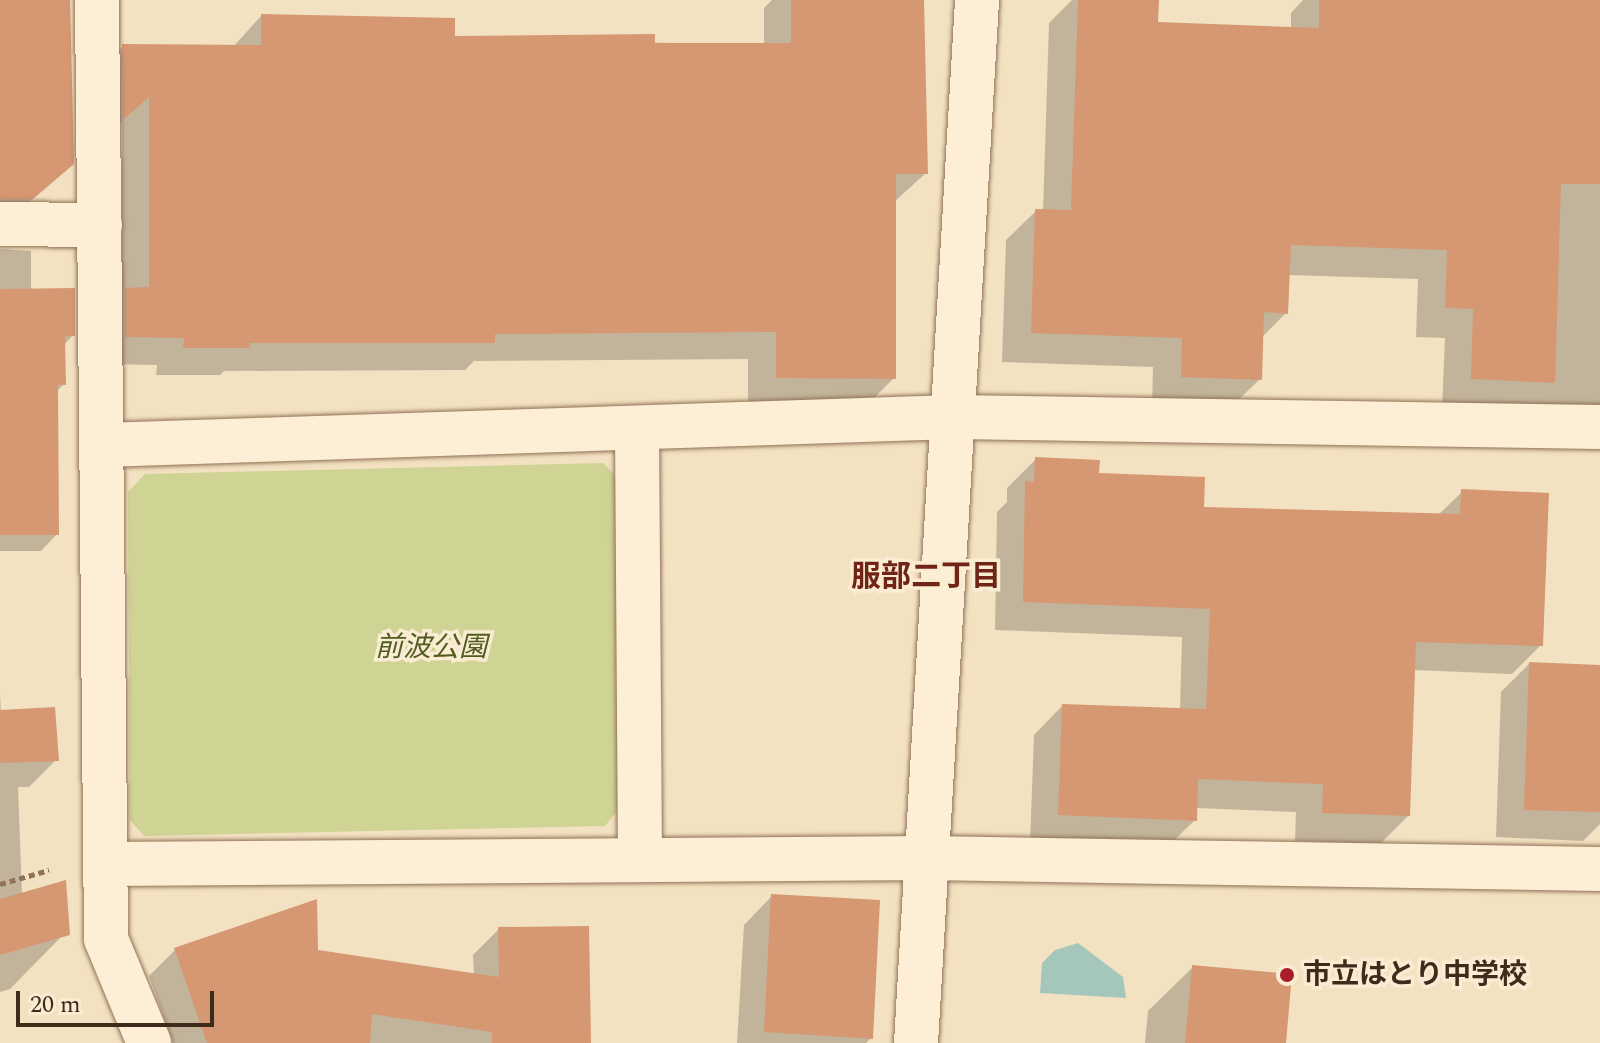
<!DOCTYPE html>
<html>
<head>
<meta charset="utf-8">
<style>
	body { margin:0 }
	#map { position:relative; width:1600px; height:1043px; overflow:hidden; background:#f3e2c2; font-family:Spectral,"Noto Sans JP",serif }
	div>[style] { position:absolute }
	.green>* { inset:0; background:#cfd394 }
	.water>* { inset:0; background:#a5c6ba }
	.shadow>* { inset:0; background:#0003 }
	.building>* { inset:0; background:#d69773 }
	.path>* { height:5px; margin-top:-2.5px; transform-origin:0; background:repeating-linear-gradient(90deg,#907256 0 6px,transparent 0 10px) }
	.roads { filter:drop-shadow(0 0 2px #907256) drop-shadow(0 0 2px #907256) }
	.minor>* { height:44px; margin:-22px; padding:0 22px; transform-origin:22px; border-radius:22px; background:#fdefd6 }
	.dots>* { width:22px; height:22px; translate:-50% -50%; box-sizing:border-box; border:4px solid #faecd2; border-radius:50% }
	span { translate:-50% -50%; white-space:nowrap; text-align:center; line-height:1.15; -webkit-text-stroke:7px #faecd2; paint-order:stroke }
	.park-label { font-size:28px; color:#515d20; font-style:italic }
	.poi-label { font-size:28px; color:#3e2b1c; font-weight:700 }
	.left { translate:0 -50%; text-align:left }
	.neighbourhood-label { font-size:30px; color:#702416; font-weight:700 }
	.scale { position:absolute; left:16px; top:991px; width:198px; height:36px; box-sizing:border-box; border:4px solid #3e2b1c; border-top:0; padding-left:10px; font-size:24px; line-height:28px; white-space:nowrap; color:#3e2b1c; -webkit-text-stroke:6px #faecd2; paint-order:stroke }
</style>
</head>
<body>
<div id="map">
	<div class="green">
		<div style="clip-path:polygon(603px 463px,621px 481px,618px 810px,605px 826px,144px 836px,130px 820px,128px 492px,145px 474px)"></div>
	</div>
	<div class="water">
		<div style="clip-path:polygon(1078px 943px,1123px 977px,1126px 998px,1040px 993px,1042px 963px,1055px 950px)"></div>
	</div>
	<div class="shadow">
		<div style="clip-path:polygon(0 0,58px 0,54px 180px,14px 215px,0 216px)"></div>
		<div style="clip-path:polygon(772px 0,923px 0,926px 173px,894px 202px,894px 378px,866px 406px,748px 406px,748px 359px,474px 361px,465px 370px,224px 371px,220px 375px,156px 375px,157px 365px,98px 364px,122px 294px,122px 122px,96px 145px,95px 75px,123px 46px,233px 47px,261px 16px,453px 38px,764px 45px,764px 8px)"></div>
		<div style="clip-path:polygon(1072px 0,1157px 0,1156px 24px,1291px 29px,1291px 13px,1303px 0,1600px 1px,1600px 415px,1442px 408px,1445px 338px,1416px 337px,1418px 279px,1288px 275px,1286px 313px,1261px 338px,1260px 379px,1230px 408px,1152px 405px,1153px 367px,1002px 362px,1006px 240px,1036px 211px,1043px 211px,1049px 23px)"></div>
		<div style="clip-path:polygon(0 249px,31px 251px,31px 291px,73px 335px,64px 345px,64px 384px,56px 392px,57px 534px,41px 551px,0 551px)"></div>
		<div style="clip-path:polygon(1036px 459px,1202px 509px,1437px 516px,1462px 492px,1541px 645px,1512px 674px,1413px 670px,1408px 816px,1380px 844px,1295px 841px,1296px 812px,1195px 808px,1195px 820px,1166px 848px,1030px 843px,1034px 735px,1062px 706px,1180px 710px,1182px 637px,995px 630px,997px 512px,1007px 502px,1007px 488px)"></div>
		<div style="clip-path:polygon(1529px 664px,1600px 667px,1600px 824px,1583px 841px,1496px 837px,1501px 692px)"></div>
		<div style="clip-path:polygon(0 694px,1px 712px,56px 760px,29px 787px,18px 787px,22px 895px,61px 937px,10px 989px,0 992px)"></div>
		<div style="clip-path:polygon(772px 896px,871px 1038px,866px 1043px,737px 1043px,744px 925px)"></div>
		<div style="clip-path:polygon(499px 929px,589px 1043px,173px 1043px,149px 976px,175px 950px,316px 952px,474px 975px,473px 955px)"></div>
		<div style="clip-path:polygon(1193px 967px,1285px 1043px,1145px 1043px,1148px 1011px)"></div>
	</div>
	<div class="building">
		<div style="clip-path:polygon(0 0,70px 0,74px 164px,33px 199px,0 199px)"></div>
		<div style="clip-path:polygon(791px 0,924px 0,928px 174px,896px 174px,896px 379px,776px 378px,776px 332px,495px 334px,495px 343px,250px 343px,250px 348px,183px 348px,184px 338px,125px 337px,125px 288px,149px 287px,149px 97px,123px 120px,122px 44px,261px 45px,261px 14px,455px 18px,455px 36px,655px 34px,655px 43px,791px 43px)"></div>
		<div style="clip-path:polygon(1078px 0,1159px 0,1158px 22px,1319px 28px,1319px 0,1600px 0,1600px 184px,1561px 184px,1555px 383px,1471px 379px,1473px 309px,1445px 308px,1447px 250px,1291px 245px,1288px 314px,1264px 312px,1262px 380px,1181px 377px,1182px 338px,1031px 333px,1035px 209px,1071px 210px)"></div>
		<div style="clip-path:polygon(75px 288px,75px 336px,65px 336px,66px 385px,58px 385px,59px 535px,0 535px,0 289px)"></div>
		<div style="clip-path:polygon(1035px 457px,1100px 460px,1099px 473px,1205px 477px,1204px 507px,1460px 514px,1461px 489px,1549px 493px,1543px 646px,1416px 642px,1410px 816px,1322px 813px,1323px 784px,1198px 779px,1197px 821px,1058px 815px,1062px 704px,1206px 709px,1210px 609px,1023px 602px,1025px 481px,1034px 482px)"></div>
		<div style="clip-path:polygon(1529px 662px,1600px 665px,1600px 812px,1524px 810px)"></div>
		<div style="clip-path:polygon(55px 707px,59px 761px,0 763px,0 710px)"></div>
		<div style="clip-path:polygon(66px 880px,70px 935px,0 955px,0 899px)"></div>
		<div style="clip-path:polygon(771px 894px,880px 900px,873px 1039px,764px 1032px)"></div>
		<div style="clip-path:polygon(317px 899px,318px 950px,499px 977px,498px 927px,589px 926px,591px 1043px,492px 1043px,492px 1032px,372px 1014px,370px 1043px,207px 1043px,174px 948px)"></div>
		<div style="clip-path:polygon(1192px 965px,1292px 974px,1286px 1043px,1185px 1043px)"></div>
	</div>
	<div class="path">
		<div style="left:0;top:884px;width:51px;rotate:-15.9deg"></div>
	</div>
	<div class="roads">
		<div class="minor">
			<div style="left:97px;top:0;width:939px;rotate:89.45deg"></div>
			<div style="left:106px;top:939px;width:113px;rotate:67.5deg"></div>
			<div style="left:0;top:224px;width:100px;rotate:0.6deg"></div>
			<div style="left:637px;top:428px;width:432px;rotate:89.6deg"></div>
			<div style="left:103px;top:445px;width:851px;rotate:-1.88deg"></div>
			<div style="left:954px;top:417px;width:646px;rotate:0.89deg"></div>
			<div style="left:108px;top:864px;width:820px;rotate:-0.42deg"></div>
			<div style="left:928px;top:858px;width:672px;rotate:0.94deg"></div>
			<div style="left:916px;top:1043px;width:1045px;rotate:-86.65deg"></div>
		</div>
	</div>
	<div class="dots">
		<div style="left:1287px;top:975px;background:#a71e26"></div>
	</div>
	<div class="park-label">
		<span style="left:431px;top:648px">前波公園</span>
	</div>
	<div class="poi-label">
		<span class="left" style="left:1303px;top:975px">市立はとり中学校</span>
	</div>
	<div class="neighbourhood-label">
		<span style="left:926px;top:577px">服部二丁目</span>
	</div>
	<div class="scale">20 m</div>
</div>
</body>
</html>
